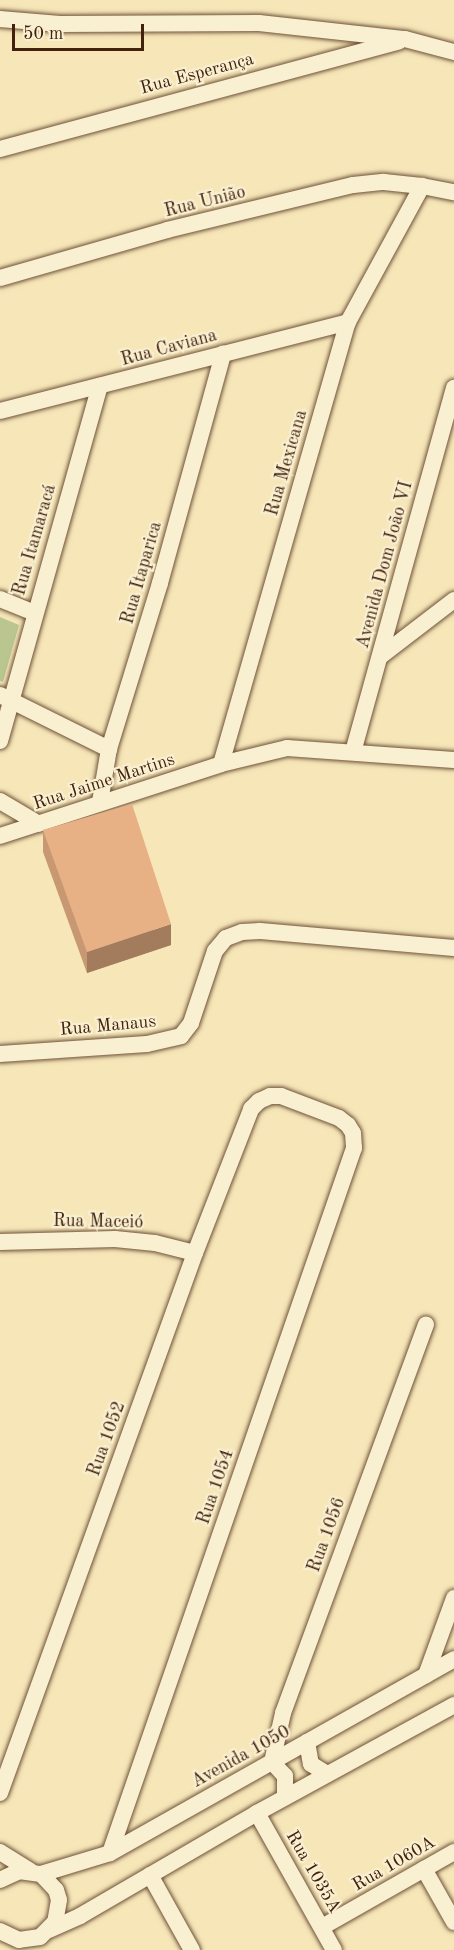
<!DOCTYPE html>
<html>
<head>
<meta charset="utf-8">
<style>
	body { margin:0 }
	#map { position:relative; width:454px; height:1950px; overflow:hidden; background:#f6e6b8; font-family:"Old Standard TT",serif }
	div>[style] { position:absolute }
	.green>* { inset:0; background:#bac690 }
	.roads { filter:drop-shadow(0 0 2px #6f5238) drop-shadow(0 0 2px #6f5238) }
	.minor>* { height:16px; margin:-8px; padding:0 8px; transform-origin:8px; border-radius:8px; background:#f9efd1 }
	.wall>* { inset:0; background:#c89872 }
	.shaded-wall>* { inset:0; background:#a27c5d }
	.building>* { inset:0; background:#e8b185 }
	span { translate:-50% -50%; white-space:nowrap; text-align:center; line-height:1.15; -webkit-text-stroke:4.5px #f9efd1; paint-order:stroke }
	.street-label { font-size:18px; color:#42210d }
	.scale { position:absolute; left:12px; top:24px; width:132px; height:27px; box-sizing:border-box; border:3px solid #42210d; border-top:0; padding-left:8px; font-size:18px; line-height:21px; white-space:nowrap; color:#42210d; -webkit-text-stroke:4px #f9efd1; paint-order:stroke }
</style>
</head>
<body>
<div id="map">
	<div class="green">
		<div style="clip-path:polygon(0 617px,19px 625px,3px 682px,0 681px)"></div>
	</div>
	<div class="roads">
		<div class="minor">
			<div style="left:0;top:19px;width:60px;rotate:4.8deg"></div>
			<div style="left:60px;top:24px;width:199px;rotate:-0.3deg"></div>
			<div style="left:259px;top:23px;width:147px;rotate:6.3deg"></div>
			<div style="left:405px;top:39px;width:51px;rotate:14.9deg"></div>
			<div style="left:0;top:149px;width:413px;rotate:-15.1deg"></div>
			<div style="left:0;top:278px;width:174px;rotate:-16deg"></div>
			<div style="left:167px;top:230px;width:191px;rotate:-13.6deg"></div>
			<div style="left:353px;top:185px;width:31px;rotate:-6deg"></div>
			<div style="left:384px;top:182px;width:38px;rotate:6deg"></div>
			<div style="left:422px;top:186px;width:33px;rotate:11deg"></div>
			<div style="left:0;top:411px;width:359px;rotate:-14.3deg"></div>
			<div style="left:0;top:599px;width:37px;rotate:22deg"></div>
			<div style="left:381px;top:656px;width:92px;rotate:-37.5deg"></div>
			<div style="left:0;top:695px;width:122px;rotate:26.4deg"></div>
			<div style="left:0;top:741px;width:369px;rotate:-74.3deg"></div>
			<div style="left:353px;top:752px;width:378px;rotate:-74.5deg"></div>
			<div style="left:221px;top:764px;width:460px;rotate:-74deg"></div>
			<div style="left:348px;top:322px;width:155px;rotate:-61.4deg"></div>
			<div style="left:0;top:801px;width:45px;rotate:30.5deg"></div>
			<div style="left:100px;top:802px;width:54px;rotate:-80.4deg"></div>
			<div style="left:109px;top:749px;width:174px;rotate:-72.9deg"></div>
			<div style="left:160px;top:583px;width:238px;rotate:-74.6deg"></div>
			<div style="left:0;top:836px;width:232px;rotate:-18deg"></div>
			<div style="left:221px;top:764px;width:68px;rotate:-13.6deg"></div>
			<div style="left:287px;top:748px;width:167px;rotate:4.1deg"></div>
			<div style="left:0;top:1054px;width:147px;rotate:-3.9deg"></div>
			<div style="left:147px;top:1044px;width:35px;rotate:-13deg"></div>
			<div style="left:181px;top:1036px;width:16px;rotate:-52deg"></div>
			<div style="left:191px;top:1023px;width:76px;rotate:-71.6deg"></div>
			<div style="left:215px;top:951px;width:17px;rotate:-50deg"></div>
			<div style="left:226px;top:938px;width:17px;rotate:-21deg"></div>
			<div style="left:242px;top:932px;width:18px;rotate:-3deg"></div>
			<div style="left:260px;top:931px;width:195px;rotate:5deg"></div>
			<div style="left:0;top:1242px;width:115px;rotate:-1.5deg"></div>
			<div style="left:115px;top:1239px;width:40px;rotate:5.7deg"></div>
			<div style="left:155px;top:1243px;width:41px;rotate:14deg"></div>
			<div style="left:426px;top:1675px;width:82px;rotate:-70deg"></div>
			<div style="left:307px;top:1742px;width:22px;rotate:80deg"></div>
			<div style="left:311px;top:1764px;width:19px;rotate:32deg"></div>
			<div style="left:0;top:1793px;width:574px;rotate:-70.14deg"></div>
			<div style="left:195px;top:1253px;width:155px;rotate:-68.7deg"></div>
			<div style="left:251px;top:1109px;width:11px;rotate:-45deg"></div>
			<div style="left:259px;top:1101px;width:12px;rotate:-24deg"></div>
			<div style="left:270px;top:1096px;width:11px"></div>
			<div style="left:281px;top:1096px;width:62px;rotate:20.8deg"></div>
			<div style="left:339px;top:1118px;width:11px;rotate:38deg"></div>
			<div style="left:348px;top:1125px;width:9px;rotate:58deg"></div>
			<div style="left:353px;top:1133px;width:15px;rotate:86deg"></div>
			<div style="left:354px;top:1148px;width:746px;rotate:109.09deg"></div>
			<div style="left:285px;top:1797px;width:21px;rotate:-90deg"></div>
			<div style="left:285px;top:1776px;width:19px;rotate:-133deg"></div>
			<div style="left:272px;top:1762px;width:50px;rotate:-77.3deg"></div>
			<div style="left:283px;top:1713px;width:414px;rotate:-69.8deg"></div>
			<div style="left:257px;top:1813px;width:157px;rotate:60.7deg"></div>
			<div style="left:0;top:1852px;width:36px;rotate:32deg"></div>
			<div style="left:424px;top:1869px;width:61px;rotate:60.5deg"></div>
			<div style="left:41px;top:1874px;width:72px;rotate:-16.9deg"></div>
			<div style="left:110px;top:1853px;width:395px;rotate:-29.4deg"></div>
			<div style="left:150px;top:1875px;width:86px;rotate:60.8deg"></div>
			<div style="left:0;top:1880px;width:21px;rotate:-25deg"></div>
			<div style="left:19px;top:1871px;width:22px;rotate:8deg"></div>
			<div style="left:41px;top:1874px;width:22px;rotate:47deg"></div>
			<div style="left:56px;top:1890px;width:10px;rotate:73deg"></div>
			<div style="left:59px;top:1900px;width:22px;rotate:100deg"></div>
			<div style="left:55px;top:1922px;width:21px;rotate:135deg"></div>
			<div style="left:40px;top:1937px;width:21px;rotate:172deg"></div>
			<div style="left:19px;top:1940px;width:21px;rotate:-155deg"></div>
			<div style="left:322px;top:1927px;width:152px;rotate:-29.6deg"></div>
			<div style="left:49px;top:1930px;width:34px;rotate:-24deg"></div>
			<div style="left:80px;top:1916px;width:205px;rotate:-30.2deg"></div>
			<div style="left:257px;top:1813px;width:225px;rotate:-28.7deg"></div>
		</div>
	</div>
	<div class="wall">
		<div style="clip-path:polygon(43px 830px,171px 945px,87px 973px,43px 852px)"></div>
	</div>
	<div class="shaded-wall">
		<div style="clip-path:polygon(171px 924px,171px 945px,87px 973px,87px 952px)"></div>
	</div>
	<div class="building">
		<div style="clip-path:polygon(132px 804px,171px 924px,87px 952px,43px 830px)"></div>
	</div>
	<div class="street-label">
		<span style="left:197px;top:74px;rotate:-15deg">Rua Esperança</span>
		<span style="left:205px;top:202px;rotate:-14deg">Rua União</span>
		<span style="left:169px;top:348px;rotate:-15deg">Rua Caviana</span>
		<span style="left:287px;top:463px;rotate:-74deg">Rua Mexicana</span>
		<span style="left:35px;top:540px;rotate:-74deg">Rua Itamaracá</span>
		<span style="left:385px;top:565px;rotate:-75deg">Avenida Dom João VI</span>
		<span style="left:142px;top:573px;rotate:-74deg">Rua Itaparica</span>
		<span style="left:104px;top:782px;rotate:-18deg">Rua Jaime Martins</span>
		<span style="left:108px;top:1026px;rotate:-5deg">Rua Manaus</span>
		<span style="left:98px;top:1222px;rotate:1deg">Rua Maceió</span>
		<span style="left:107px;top:1439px;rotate:-70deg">Rua 1052</span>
		<span style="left:216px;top:1487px;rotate:-71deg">Rua 1054</span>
		<span style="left:327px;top:1535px;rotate:-70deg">Rua 1056</span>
		<span style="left:241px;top:1757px;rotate:-29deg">Avenida 1050</span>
		<span style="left:394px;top:1864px;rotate:-30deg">Rua 1060A</span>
		<span style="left:313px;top:1872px;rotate:60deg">Rua 1035A</span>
	</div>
	<div class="scale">50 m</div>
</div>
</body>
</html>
